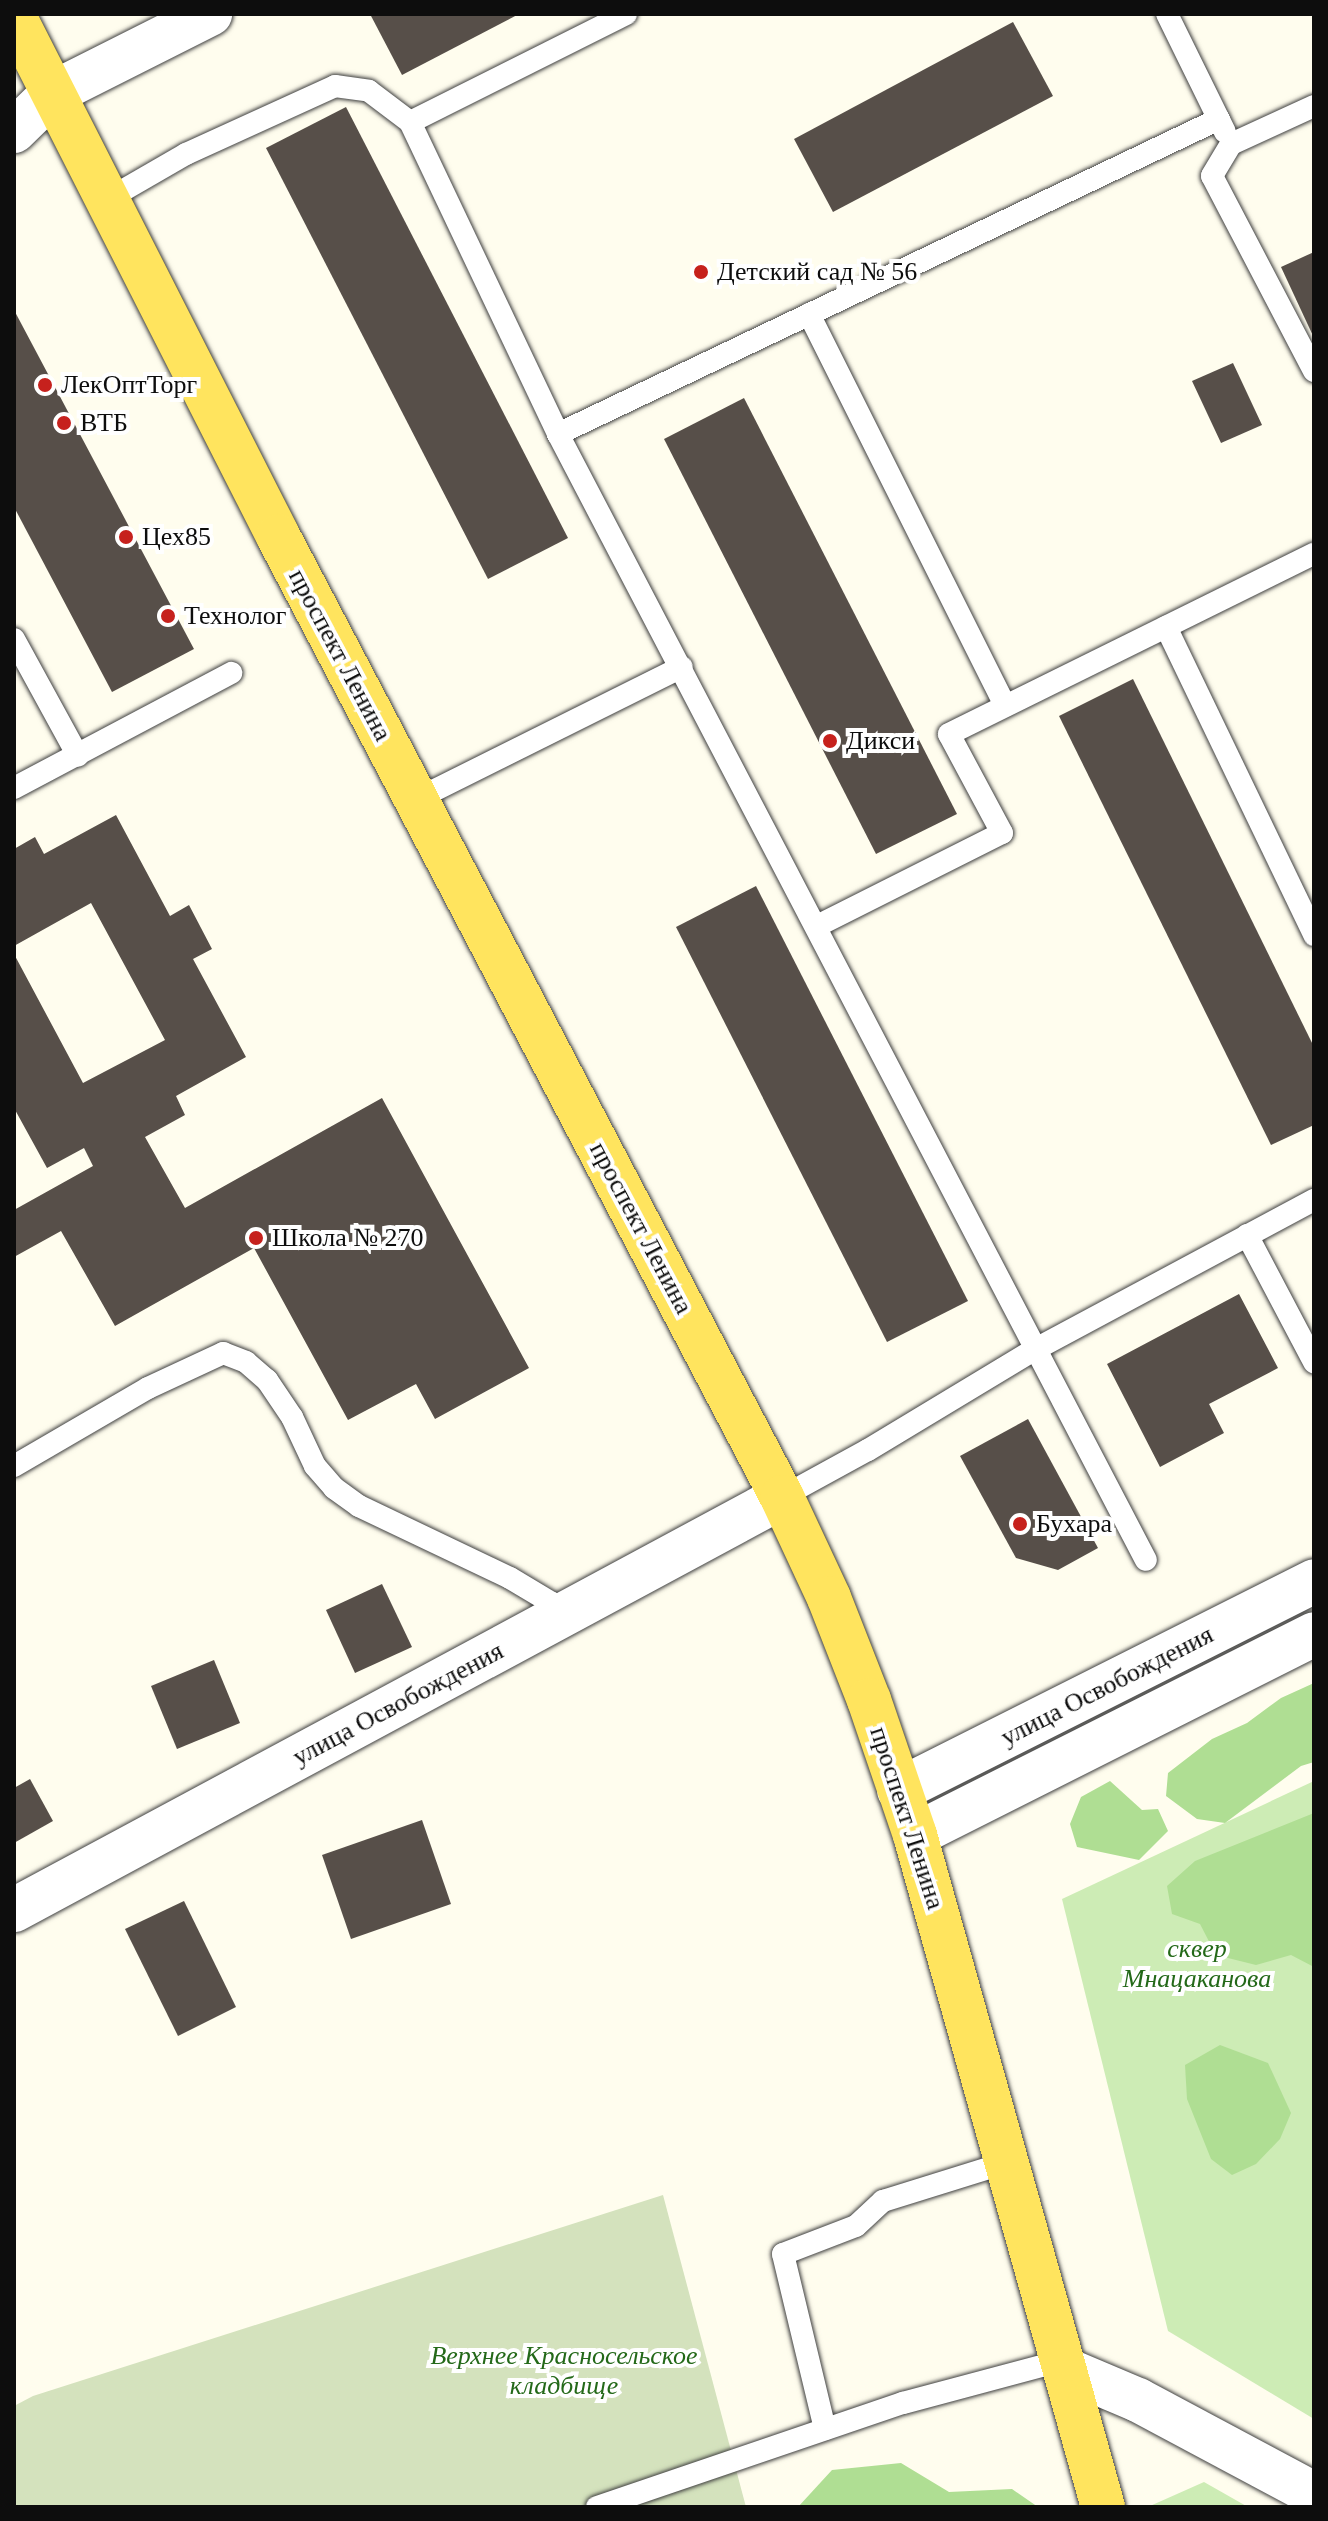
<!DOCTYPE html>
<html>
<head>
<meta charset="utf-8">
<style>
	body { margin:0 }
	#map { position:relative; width:1328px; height:2521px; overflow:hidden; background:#fffdee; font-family:Georgia,serif }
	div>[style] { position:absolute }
	.green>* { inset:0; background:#cdecb5 }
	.forest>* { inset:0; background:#afde93 }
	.cemetery>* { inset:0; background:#d4e2bd }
	.building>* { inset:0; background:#574f49 }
	.roads { filter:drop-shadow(0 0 2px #404040) drop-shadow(0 0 2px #404040) }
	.service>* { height:22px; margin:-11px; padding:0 11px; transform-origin:11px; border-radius:11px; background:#fff }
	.minor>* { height:44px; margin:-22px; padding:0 22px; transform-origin:22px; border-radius:22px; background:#fff }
	.primary>* { height:44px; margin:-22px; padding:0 22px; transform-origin:22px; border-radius:22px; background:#ffe45e }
	.dots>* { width:22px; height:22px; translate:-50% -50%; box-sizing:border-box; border:4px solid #fff; border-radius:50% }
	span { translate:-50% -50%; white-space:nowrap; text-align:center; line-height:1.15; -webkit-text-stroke:8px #fff; paint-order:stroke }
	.poi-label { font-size:26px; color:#0d0d0d }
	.left { translate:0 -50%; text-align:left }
	.street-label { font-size:26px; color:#0d0d0d }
	.park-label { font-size:26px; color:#246919; font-style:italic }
	.frame { position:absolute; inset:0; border:16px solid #0d0d0d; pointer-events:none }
</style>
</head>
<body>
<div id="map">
	<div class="green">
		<div style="clip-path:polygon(1314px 1781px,1314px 2419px,1168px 2331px,1062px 1899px)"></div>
		<div style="clip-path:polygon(1204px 2482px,1248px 2507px,1150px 2507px,1150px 2506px)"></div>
	</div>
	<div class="forest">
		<div style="clip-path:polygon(1314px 1683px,1314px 1762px,1301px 1766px,1225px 1823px,1197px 1819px,1166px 1796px,1168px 1773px,1212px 1739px,1247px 1723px,1281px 1698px)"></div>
		<div style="clip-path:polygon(1110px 1781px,1142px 1810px,1158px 1809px,1168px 1831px,1139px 1860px,1077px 1847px,1070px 1824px,1081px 1797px)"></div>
		<div style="clip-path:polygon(1314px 1813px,1314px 1967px,1291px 1955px,1256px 1965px,1216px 1955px,1200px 1924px,1172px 1914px,1167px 1886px,1195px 1861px)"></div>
		<div style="clip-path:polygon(1220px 2045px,1268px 2063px,1291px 2113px,1280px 2139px,1256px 2164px,1232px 2175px,1211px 2159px,1187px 2099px,1185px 2065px)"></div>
		<div style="clip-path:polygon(901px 2463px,949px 2492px,1012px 2489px,1038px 2507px,798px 2507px,832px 2470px)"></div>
	</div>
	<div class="cemetery">
		<div style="clip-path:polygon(663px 2195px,746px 2507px,14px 2507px,14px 2406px,33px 2396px)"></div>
	</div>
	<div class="building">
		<div style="clip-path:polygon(370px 14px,519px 14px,402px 75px)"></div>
		<div style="clip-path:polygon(1013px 22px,1053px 96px,833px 212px,794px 139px)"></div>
		<div style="clip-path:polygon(346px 107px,568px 538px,488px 579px,266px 148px)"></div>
		<div style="clip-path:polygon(1314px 252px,1314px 338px,1281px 267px)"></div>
		<div style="clip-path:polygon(14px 310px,194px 649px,112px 692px,14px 507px)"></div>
		<div style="clip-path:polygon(1233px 363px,1262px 425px,1221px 443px,1192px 381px)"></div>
		<div style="clip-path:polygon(744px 398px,957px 814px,876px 854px,664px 439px)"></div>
		<div style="clip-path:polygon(1133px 679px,1314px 1047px,1314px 1125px,1271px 1145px,1059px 716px)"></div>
		<div style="clip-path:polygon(116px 815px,170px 916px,189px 905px,212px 949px,193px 959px,246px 1057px,176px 1096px,185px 1115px,145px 1137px,185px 1208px,382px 1098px,529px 1368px,435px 1419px,416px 1384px,348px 1420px,254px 1248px,115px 1326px,61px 1231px,14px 1257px,14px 1210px,93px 1166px,84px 1148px,47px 1168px,14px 1108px,14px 954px,83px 1083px,165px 1040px,91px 903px,14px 946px,14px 849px,35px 837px,44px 854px)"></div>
		<div style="clip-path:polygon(756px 886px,968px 1301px,887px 1342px,676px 927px)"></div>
		<div style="clip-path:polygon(1239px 1294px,1278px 1368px,1209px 1404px,1224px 1433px,1160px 1467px,1107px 1364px)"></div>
		<div style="clip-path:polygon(1028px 1419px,1098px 1548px,1058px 1570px,1016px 1558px,960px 1456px)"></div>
		<div style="clip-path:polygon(382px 1584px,412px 1647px,355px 1673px,326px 1610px)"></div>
		<div style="clip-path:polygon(214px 1660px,240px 1723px,177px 1749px,151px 1686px)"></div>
		<div style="clip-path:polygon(30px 1779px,53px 1821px,14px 1843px,14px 1788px)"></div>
		<div style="clip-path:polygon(422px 1820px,451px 1904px,351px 1939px,322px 1855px)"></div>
		<div style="clip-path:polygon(184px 1901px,236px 2007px,178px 2036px,125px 1929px)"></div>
	</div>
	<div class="roads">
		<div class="service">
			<div style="left:626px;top:14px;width:241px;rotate:153.4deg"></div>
			<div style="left:410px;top:122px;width:345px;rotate:64.6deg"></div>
			<div style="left:558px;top:434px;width:1270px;rotate:62.43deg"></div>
			<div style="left:1167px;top:14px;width:131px;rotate:63.8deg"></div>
			<div style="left:1314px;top:106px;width:91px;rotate:155.4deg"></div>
			<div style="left:1231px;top:144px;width:37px;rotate:121deg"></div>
			<div style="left:1212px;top:176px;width:220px;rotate:62.4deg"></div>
			<div style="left:108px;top:199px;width:90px;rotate:-30deg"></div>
			<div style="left:186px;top:154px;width:164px;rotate:-24.5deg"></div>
			<div style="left:335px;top:86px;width:34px;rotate:8deg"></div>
			<div style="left:369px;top:91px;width:51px;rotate:37.1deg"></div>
			<div style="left:809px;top:314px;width:438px;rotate:63.4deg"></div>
			<div style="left:558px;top:434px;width:732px;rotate:-25.48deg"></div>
			<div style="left:1166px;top:627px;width:342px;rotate:64.3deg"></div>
			<div style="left:14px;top:639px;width:133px;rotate:61.3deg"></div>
			<div style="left:14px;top:788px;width:246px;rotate:-27.9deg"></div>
			<div style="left:415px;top:800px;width:298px;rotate:-26.5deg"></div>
			<div style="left:817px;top:926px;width:207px;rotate:-26.7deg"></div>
			<div style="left:1002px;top:833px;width:112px;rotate:-118.2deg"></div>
			<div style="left:949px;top:734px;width:407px;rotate:-26.3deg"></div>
			<div style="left:1247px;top:1235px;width:144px;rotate:62.2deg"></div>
			<div style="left:14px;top:1466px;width:155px;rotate:-30.2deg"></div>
			<div style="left:148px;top:1388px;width:83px;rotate:-25deg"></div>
			<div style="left:223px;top:1353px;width:25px;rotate:21deg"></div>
			<div style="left:246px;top:1362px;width:28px;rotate:41deg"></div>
			<div style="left:267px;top:1380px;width:45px;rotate:56deg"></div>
			<div style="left:292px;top:1417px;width:54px;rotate:64.9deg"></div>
			<div style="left:315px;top:1466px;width:29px;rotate:49deg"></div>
			<div style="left:334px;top:1488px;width:31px;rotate:36deg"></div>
			<div style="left:359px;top:1506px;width:167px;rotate:25.5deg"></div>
			<div style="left:510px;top:1578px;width:49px;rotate:30.8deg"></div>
			<div style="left:552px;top:1603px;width:16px;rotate:60deg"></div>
			<div style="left:782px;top:1497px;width:98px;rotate:-28.7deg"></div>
			<div style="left:868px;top:1450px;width:194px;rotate:-31.1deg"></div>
			<div style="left:1034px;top:1350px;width:318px;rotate:-28.2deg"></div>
			<div style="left:825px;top:2429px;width:180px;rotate:-103.5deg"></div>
			<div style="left:783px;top:2254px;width:78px;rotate:-21deg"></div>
			<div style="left:856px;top:2226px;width:37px;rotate:-43deg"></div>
			<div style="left:883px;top:2201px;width:131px;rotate:-17.3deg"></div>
			<div style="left:597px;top:2507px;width:323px;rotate:-18.8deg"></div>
			<div style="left:903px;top:2403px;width:167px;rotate:-15deg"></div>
		</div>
		<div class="minor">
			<div style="left:14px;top:131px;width:54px;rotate:-44.3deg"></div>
			<div style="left:53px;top:93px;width:176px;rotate:-26.7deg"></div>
			<div style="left:899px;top:1790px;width:465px;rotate:-26.7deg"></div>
			<div style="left:915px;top:1835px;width:447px;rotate:-26.7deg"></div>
			<div style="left:14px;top:1910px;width:872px;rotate:-28.27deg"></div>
			<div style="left:1067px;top:2370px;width:77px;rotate:22.9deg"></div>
			<div style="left:1138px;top:2400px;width:200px;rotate:28.1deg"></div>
		</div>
		<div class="primary">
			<div style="left:14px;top:16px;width:583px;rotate:63.08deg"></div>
			<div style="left:278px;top:536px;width:1085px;rotate:62.33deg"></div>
			<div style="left:782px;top:1497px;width:111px;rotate:65deg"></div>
			<div style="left:829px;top:1598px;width:110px;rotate:68.6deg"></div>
			<div style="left:869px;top:1700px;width:143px;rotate:71.2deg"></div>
			<div style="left:915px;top:1835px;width:698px;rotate:74.37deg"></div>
		</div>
	</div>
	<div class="dots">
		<div style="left:701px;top:272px;background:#c6211d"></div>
		<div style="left:45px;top:385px;background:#c6211d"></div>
		<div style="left:64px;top:423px;background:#c6211d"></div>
		<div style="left:126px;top:537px;background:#c6211d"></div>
		<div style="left:168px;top:616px;background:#c6211d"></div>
		<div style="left:830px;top:741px;background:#c6211d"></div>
		<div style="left:256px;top:1238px;background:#c6211d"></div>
		<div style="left:1020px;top:1524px;background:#c6211d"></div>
	</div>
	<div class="poi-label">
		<span class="left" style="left:717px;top:272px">Детский сад № 56</span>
		<span class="left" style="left:61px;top:385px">ЛекОптТорг</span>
		<span class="left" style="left:80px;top:423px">ВТБ</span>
		<span class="left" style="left:142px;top:537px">Цех85</span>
		<span class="left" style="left:184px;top:616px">Технолог</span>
		<span class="left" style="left:846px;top:741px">Дикси</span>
		<span class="left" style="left:272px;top:1238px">Школа № 270</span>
		<span class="left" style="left:1036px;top:1524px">Бухара</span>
	</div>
	<div class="street-label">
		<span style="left:340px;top:655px;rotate:62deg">проспект Ленина</span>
		<span style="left:641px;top:1228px;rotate:62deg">проспект Ленина</span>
		<span style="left:1107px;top:1686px;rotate:-27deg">улица Освобождения</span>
		<span style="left:398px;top:1704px;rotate:-28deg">улица Освобождения</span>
		<span style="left:907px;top:1818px;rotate:72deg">проспект Ленина</span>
	</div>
	<div class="park-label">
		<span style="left:1197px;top:1964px">сквер<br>Мнацаканова</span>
		<span style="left:564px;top:2371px">Верхнее Красносельское<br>кладбище</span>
	</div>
	<div class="frame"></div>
</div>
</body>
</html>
